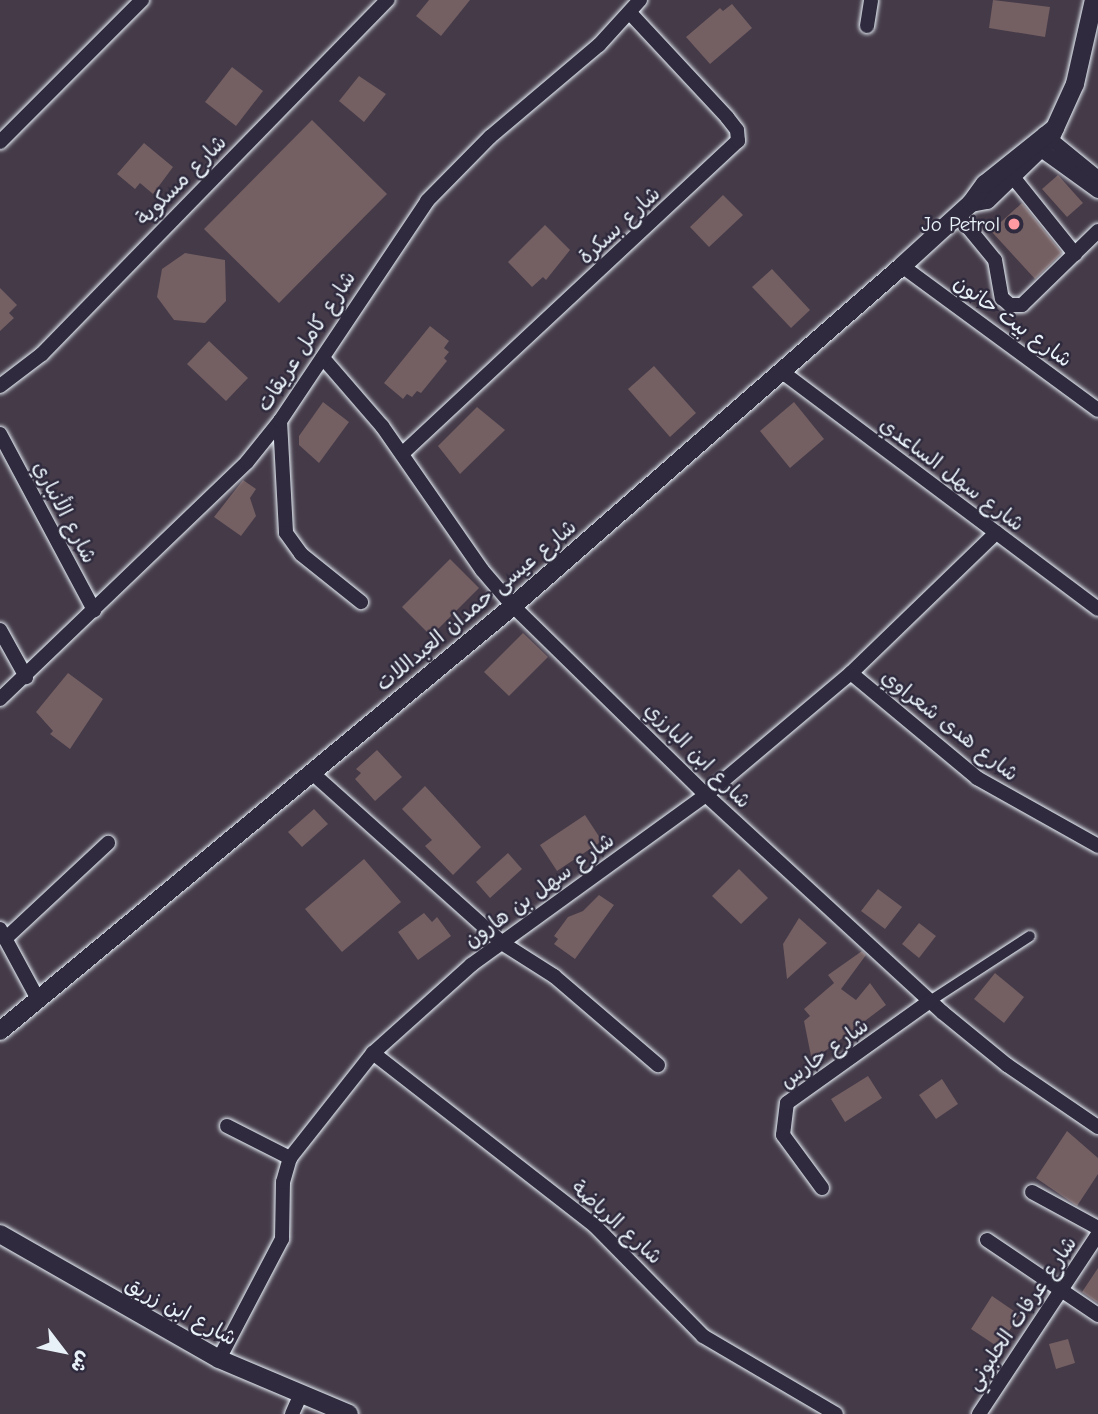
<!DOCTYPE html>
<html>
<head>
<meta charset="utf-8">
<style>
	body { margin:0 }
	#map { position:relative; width:1098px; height:1414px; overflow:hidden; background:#443a48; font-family:"Comic Neue","Playpen Sans Arabic",sans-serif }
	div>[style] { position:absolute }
	.building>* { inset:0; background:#745f62 }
	.roads { filter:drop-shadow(0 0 2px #e8f1f8) drop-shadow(0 0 2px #e8f1f8) }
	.pedestrian>* { height:10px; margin:-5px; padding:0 5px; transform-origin:5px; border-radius:5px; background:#2f2a3d }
	.minor>* { height:14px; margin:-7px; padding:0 7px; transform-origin:7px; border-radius:7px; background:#2f2a3d }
	.tertiary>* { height:18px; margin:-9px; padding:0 9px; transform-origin:9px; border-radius:9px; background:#2f2a3d }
	.dots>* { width:19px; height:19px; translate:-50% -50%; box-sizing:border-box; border:4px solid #2f2a3d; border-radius:50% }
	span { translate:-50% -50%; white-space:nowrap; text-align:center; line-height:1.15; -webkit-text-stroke:5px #2f2a3d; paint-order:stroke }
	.street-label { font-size:21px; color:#e8f1f8 }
	.poi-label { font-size:21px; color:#e8f1f8 }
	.right { translate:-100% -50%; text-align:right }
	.north { position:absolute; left:28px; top:1316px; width:70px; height:70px; -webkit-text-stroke:5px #2f2a3d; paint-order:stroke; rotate:122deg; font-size:19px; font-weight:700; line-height:28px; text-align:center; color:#e8f1f8 }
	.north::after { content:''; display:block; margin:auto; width:24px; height:32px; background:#e8f1f8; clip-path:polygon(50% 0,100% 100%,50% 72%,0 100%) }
</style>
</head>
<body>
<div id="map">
	<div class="building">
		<div style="clip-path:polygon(429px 0,470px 0,441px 36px,416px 16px)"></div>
		<div style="clip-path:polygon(993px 0,1050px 7px,1045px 37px,989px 28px)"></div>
		<div style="clip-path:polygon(732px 4px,752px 28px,710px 64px,686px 37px,720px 8px,723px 11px)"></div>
		<div style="clip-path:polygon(232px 67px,263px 91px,236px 126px,205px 102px)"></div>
		<div style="clip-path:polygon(359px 76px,386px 94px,364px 122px,339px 101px)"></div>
		<div style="clip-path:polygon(312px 120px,387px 194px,279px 303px,204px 229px)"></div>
		<div style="clip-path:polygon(144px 143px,173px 167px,153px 194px,140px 183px,135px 189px,117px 174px)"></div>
		<div style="clip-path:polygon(1058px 175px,1083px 203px,1067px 217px,1042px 189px)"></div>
		<div style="clip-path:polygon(723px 195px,743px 215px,709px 247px,690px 227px)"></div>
		<div style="clip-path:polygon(1022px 203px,1062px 253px,1035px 279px,991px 231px)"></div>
		<div style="clip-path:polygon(545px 225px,570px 250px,546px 280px,543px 277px,532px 287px,508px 262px)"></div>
		<div style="clip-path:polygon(185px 253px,225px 260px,226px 301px,205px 323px,174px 320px,157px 297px,162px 269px)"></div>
		<div style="clip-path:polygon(772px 269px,810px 310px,791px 328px,752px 287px)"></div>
		<div style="clip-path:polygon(0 288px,17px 305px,9px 313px,14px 318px,0 331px)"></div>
		<div style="clip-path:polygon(430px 326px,449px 341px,444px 348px,449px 352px,444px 358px,447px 361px,421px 393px,417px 391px,412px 397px,407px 394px,403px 399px,384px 383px)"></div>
		<div style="clip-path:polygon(209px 341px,248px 378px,226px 401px,187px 364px)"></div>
		<div style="clip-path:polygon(654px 366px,696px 413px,670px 437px,628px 389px)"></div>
		<div style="clip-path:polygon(323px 402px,349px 422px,319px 463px,299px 445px,299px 436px)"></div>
		<div style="clip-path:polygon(794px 402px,824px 439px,790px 468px,760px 431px)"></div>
		<div style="clip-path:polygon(477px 407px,505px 430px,460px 474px,438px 446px)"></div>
		<div style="clip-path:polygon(243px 480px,256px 489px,250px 498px,256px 516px,241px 536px,214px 517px)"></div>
		<div style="clip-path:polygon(450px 559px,479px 588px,431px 636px,402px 607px)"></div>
		<div style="clip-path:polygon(523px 633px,548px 657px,509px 696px,484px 672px)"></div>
		<div style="clip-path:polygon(68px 673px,103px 699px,70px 749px,50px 734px,53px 731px,36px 712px)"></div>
		<div style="clip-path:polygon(377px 750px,402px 777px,375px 801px,355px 779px,361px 773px,356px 769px)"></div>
		<div style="clip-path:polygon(425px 786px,481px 847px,453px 875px,425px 846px,432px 840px,402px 809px)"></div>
		<div style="clip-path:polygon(314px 809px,328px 824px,302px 847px,288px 832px)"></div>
		<div style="clip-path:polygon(585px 815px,602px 841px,557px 871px,540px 845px)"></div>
		<div style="clip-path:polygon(508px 853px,522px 869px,490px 898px,476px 882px)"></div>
		<div style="clip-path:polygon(364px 859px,401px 902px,342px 952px,305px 909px)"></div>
		<div style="clip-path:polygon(739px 869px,768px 898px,741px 924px,712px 896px)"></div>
		<div style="clip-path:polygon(878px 889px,902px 907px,885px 929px,861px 911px)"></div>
		<div style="clip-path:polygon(599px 895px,614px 905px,575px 959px,554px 944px,558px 939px,554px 936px,568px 917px,583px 911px)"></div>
		<div style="clip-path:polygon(424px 913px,432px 922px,437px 917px,451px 936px,418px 960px,398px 932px)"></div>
		<div style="clip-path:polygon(799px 918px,827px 943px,787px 979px,783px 944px)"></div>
		<div style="clip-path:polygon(919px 923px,936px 936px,919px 958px,902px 944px)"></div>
		<div style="clip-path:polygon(862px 951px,866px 955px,841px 989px,856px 1000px,870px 983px,886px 1005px,812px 1061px,804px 1021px,810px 1016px,804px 1009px,834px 983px,828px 975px)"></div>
		<div style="clip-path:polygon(995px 973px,1024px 997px,1004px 1023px,974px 999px)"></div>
		<div style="clip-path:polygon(868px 1076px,882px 1098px,845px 1122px,831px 1099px)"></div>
		<div style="clip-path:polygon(942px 1079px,958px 1104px,936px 1119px,919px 1095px)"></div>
		<div style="clip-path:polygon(1067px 1131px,1098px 1158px,1098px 1174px,1077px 1206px,1036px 1178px)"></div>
		<div style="clip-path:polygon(1098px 1268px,1098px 1303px,1082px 1292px)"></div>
		<div style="clip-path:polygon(992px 1296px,1020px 1315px,998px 1347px,971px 1329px)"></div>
		<div style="clip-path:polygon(1068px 1339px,1075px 1363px,1056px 1369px,1049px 1344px)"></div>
	</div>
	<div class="roads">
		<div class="pedestrian">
			<div style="left:930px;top:1001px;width:119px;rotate:-33deg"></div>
		</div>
		<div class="minor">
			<div style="left:867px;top:26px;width:26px;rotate:-81deg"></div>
			<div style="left:1044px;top:134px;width:70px;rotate:39.2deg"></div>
			<div style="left:0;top:142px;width:201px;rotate:-45deg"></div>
			<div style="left:1033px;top:144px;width:80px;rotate:35.9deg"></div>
			<div style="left:1013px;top:177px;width:99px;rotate:51.2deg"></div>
			<div style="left:958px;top:215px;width:58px;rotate:50.6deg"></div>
			<div style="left:995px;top:260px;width:39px;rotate:80deg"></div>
			<div style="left:1002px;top:298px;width:11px;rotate:41deg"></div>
			<div style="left:1010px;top:305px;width:12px"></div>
			<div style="left:1022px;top:305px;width:106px;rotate:-44.2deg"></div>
			<div style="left:902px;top:266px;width:243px;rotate:36.3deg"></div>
			<div style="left:323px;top:358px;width:90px;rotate:49.1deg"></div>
			<div style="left:382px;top:426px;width:175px;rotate:55.2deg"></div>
			<div style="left:482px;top:570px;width:48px;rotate:49.3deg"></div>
			<div style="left:513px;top:606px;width:270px;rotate:44.4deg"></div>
			<div style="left:706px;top:795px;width:321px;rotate:42.6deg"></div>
			<div style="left:942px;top:1012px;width:84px;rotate:39.2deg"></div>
			<div style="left:1007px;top:1065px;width:110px;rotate:34.3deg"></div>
			<div style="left:781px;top:371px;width:396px;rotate:36.9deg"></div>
			<div style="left:0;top:386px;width:53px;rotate:-37.3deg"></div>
			<div style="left:42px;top:354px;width:495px;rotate:-45.7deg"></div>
			<div style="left:280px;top:421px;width:112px;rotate:86.9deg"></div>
			<div style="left:286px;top:533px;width:26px;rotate:54deg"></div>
			<div style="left:301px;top:554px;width:77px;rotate:38.7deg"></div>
			<div style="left:0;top:434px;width:200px;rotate:61.9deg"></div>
			<div style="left:403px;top:453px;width:458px;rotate:-43deg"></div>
			<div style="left:738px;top:141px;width:11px;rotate:-95deg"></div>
			<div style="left:737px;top:130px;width:16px;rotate:-128deg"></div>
			<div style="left:727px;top:117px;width:142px;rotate:-133deg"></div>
			<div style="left:0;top:630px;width:54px;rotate:61deg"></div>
			<div style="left:851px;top:673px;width:164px;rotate:39.8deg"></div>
			<div style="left:977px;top:778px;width:139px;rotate:29.3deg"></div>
			<div style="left:0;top:699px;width:342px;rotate:-43.8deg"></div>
			<div style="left:247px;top:462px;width:53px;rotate:-51.2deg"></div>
			<div style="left:280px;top:421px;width:265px;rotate:-56.2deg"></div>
			<div style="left:427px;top:201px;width:90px;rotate:-45.5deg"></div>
			<div style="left:490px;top:137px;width:143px;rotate:-40.2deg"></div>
			<div style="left:599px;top:45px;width:61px;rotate:-47.7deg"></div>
			<div style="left:311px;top:772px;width:256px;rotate:41.8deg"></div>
			<div style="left:502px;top:943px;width:62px;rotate:32.4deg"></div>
			<div style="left:554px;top:976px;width:137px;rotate:40.6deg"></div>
			<div style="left:0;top:929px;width:82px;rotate:61.6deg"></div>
			<div style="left:5px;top:939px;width:141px;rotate:-43deg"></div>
			<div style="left:373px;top:1053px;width:281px;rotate:37.9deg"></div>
			<div style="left:595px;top:1226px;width:154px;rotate:45.5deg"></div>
			<div style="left:703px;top:1336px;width:154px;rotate:30.4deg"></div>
			<div style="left:227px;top:1126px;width:71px;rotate:26.9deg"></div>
			<div style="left:822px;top:1188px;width:66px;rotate:-126.3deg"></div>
			<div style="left:783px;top:1135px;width:32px;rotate:-83deg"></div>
			<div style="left:787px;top:1103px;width:176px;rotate:-35.5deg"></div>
			<div style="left:1032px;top:1192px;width:75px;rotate:28.6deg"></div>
			<div style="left:987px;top:1240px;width:134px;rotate:34deg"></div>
			<div style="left:219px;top:1359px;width:136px;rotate:-62.3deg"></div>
			<div style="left:282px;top:1239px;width:57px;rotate:-89deg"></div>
			<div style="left:283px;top:1182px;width:25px;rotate:-74deg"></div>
			<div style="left:290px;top:1158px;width:134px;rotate:-51.7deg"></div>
			<div style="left:373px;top:1053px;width:132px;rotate:-41.9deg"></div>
			<div style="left:471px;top:965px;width:290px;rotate:-35.9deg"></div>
			<div style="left:706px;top:795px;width:189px;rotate:-40.1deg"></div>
			<div style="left:851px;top:673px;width:202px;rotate:-44deg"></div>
			<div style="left:292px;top:1414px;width:22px;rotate:-66deg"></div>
			<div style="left:979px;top:1414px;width:216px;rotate:-56.5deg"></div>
		</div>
		<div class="tertiary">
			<div style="left:971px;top:203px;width:16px;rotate:-11deg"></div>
			<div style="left:987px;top:200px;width:88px;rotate:-44.1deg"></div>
			<div style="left:1050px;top:139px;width:60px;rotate:-65.6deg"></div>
			<div style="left:1075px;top:84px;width:86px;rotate:-77.3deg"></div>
			<div style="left:0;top:1031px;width:666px;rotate:-39.64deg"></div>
			<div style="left:513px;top:606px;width:517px;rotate:-41.15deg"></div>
			<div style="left:902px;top:266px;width:93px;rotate:-42.4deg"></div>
			<div style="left:971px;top:203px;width:24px;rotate:-54deg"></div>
			<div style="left:985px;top:184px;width:90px;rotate:-38.7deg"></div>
			<div style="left:0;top:1234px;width:252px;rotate:29.7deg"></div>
			<div style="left:219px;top:1359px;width:141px;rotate:22.9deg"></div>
		</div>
	</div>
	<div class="dots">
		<div style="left:1014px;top:224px;background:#ff9aa2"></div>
	</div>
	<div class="street-label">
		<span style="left:181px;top:180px;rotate:-45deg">شارع مسكوية</span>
		<span style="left:619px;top:225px;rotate:-43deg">شارع بسكرة</span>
		<span style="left:1013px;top:321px;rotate:36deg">شارع بيت حانون</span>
		<span style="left:306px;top:341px;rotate:-57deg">شارع كامل عريقات</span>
		<span style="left:952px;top:474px;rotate:37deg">شارع سهل الساعدي</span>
		<span style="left:65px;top:512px;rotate:62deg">شارع الأنباري</span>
		<span style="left:476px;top:605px;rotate:-40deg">شارع عيسى حمدان العبداللات</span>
		<span style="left:950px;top:725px;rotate:38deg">شارع هدى شعراوي</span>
		<span style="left:698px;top:755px;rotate:45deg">شارع ابن البارزي</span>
		<span style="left:539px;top:890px;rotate:-36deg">شارع سهل بن هارون</span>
		<span style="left:824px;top:1053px;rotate:-36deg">شارع حارس</span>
		<span style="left:617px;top:1222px;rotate:42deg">شارع الرياضة</span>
		<span style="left:181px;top:1311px;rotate:28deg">شارع ابن زريق</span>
		<span style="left:1021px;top:1313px;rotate:-56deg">شارع عرفات الحلبوني</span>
	</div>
	<div class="poi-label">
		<span class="right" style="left:1000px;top:224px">Jo Petrol</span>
	</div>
	<div class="north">ش</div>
</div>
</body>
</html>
